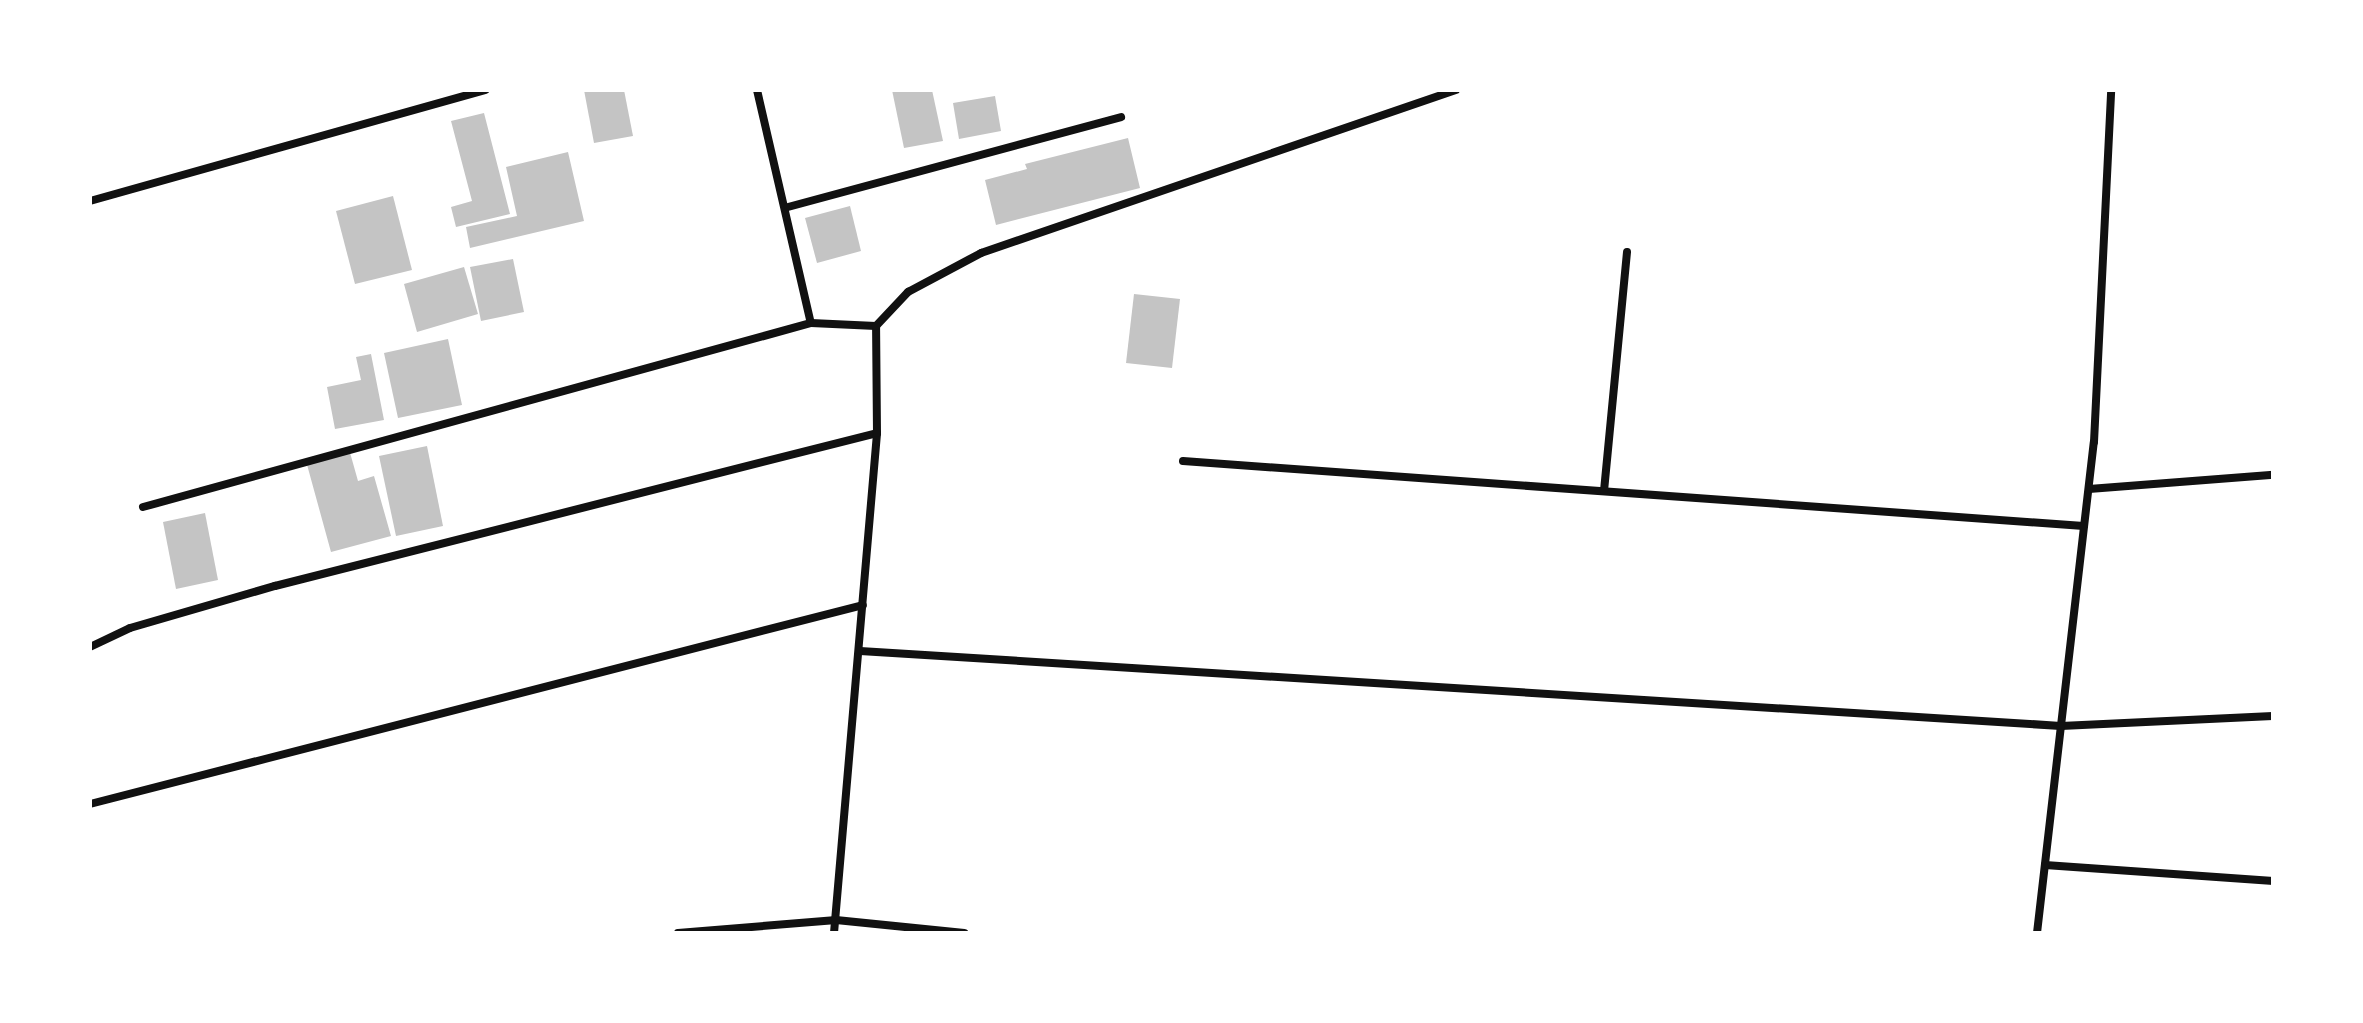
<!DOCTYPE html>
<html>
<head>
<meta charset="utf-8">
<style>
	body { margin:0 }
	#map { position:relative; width:2363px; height:1023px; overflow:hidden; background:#fff; font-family:Rubik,sans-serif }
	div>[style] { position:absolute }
	.building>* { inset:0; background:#c4c4c4 }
	.minor>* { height:8px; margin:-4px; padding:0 4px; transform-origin:4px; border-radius:4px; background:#111 }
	span { translate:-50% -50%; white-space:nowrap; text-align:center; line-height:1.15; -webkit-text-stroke:6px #fff; paint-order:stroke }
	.frame { position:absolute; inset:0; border:92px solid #fff; pointer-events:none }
</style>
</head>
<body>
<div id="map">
	<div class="building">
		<div style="clip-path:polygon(584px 90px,624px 90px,633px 136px,594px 143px)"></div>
		<div style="clip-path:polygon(892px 90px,932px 90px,943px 141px,904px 148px)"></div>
		<div style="clip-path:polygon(995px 96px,1001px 131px,959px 139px,953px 103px)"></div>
		<div style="clip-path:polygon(484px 113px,510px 214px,456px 227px,451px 207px,472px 201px,451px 121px)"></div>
		<div style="clip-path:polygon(1128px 138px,1140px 188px,996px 225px,985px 180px,1027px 169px,1025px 164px)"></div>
		<div style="clip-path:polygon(568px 152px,584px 221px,470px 248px,466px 227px,517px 216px,506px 167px)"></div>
		<div style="clip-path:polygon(393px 196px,412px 270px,355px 284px,336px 211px)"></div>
		<div style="clip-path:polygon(850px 206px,861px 251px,817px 263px,805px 218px)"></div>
		<div style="clip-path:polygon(513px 259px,524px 312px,481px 321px,470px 267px)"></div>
		<div style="clip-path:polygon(464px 267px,478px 314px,417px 332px,404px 284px)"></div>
		<div style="clip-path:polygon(1134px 294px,1180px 299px,1172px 368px,1126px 363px)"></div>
		<div style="clip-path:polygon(448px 339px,462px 405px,398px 418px,384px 353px)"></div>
		<div style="clip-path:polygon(371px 354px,384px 420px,335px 429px,327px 387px,361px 380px,356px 357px)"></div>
		<div style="clip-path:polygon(427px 446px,443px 526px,396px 536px,379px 456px)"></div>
		<div style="clip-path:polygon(349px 449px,358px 481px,374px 476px,391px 536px,331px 552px,306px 461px)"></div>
		<div style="clip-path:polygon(205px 513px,218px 580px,176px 589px,163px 522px)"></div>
	</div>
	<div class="minor">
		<div style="left:757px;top:90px;width:239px;rotate:77deg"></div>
		<div style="left:90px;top:201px;width:411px;rotate:-15.7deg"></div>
		<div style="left:788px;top:207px;width:345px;rotate:-15.1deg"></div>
		<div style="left:1183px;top:461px;width:903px;rotate:4.13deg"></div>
		<div style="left:2089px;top:489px;width:185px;rotate:-4.4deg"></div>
		<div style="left:1604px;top:491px;width:240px;rotate:-84.5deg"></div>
		<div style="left:143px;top:507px;width:693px;rotate:-15.4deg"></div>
		<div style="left:811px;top:323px;width:65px;rotate:2.6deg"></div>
		<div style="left:90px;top:647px;width:44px;rotate:-25.4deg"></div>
		<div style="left:130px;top:628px;width:151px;rotate:-16.2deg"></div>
		<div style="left:275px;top:586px;width:621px;rotate:-14.26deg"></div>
		<div style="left:860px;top:651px;width:1203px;rotate:3.57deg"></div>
		<div style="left:2061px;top:726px;width:212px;rotate:-2.7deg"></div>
		<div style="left:90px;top:804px;width:798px;rotate:-14.44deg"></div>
		<div style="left:2045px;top:865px;width:229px;rotate:4deg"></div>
		<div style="left:678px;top:933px;width:159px;rotate:-4.7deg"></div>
		<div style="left:836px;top:920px;width:129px;rotate:5.8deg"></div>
		<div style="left:834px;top:933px;width:502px;rotate:-85.08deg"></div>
		<div style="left:877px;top:433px;width:107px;rotate:-90.5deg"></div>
		<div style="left:876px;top:326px;width:47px;rotate:-46.7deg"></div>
		<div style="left:908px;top:292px;width:83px;rotate:-28.1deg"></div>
		<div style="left:981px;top:253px;width:502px;rotate:-18.94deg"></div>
		<div style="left:2037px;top:933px;width:494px;rotate:-83.4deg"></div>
		<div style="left:2094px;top:442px;width:352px;rotate:-87.2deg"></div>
	</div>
	<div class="frame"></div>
</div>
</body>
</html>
